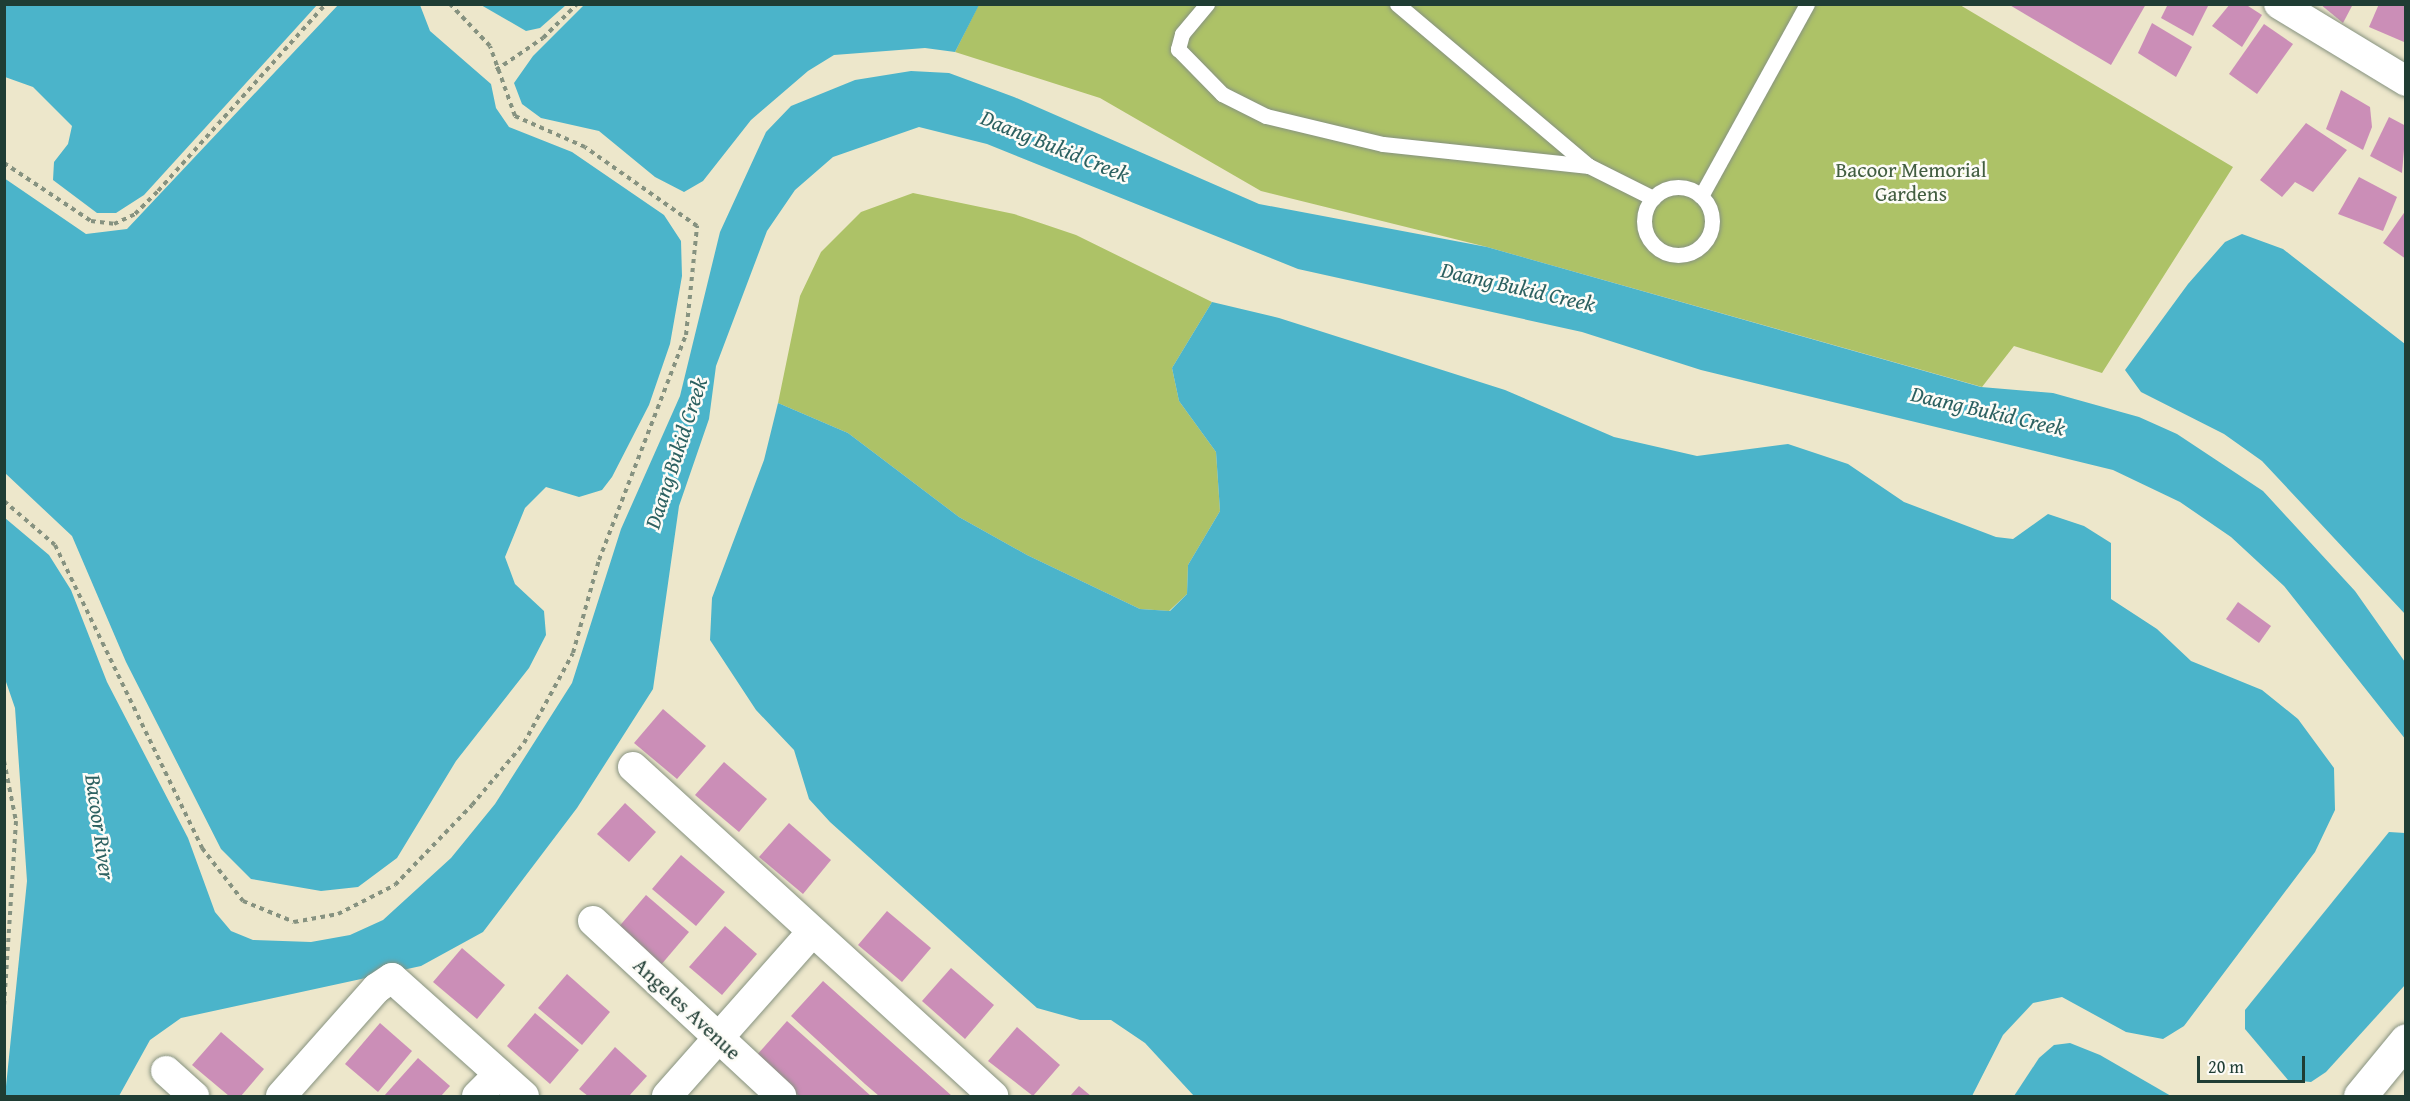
<!DOCTYPE html>
<html>
<head>
<meta charset="utf-8">
<style>
	body { margin:0 }
	#map { position:relative; width:2410px; height:1101px; overflow:hidden; background:#ede7cb; font-family:"Gentium Book Plus",serif }
	div>[style] { position:absolute }
	.green>* { inset:0; background:#adc267 }
	.water>* { inset:0; background:#4bb4ca }
	.building>* { inset:0; background:#cb8eb7 }
	.path>* { height:4px; margin-top:-2px; transform-origin:0; background:repeating-linear-gradient(90deg,#869280 0 4.5px,transparent 0 9px) }
	.roads { filter:drop-shadow(0 0 2px #869280) drop-shadow(0 0 2px #869280) }
	.lane>* { height:15px; margin:-7.5px; padding:0 7.5px; transform-origin:7.5px; border-radius:7.5px; background:#fff }
	.lane>.ring { margin:-7.5px; padding:0; box-sizing:content-box; background:none; border:15px solid #fff; border-radius:50% }
	.street>* { height:30px; margin:-15px; padding:0 15px; transform-origin:15px; border-radius:15px; background:#fff }
	.secondary>* { height:33px; margin:-16.5px; padding:0 16.5px; transform-origin:16.5px; border-radius:16.5px; background:#fff }
	span { translate:-50% -50%; white-space:nowrap; text-align:center; line-height:1.15; -webkit-text-stroke:5px #fdfcf7; paint-order:stroke }
	.park-label { font-size:21px; color:#425e41 }
	.street-label { font-size:21px; color:#1f3d34 }
	.water-label { font-size:22px; color:#2c6161; font-style:italic }
	.frame { position:absolute; inset:0; border:6px solid #1f3d34; pointer-events:none }
	.scale { position:absolute; left:2197px; top:1056px; width:108px; height:27px; box-sizing:border-box; border:3px solid #1f3d34; border-top:0; padding-left:8px; font-size:18px; line-height:21px; white-space:nowrap; color:#1f3d34; -webkit-text-stroke:4px #fdfcf7; paint-order:stroke }
</style>
</head>
<body>
<div id="map">
	<div class="green">
		<div style="clip-path:polygon(979px 4px,1960px 5px,2233px 167px,2102px 373px,2014px 346px,1982px 387px,1487px 247px,1261px 191px,1100px 98px,955px 52px)"></div>
		<div style="clip-path:polygon(913px 193px,1014px 214px,1076px 235px,1212px 302px,1172px 368px,1179px 401px,1216px 452px,1220px 511px,1188px 565px,1187px 594px,1169px 611px,1140px 609px,1027px 555px,959px 517px,848px 433px,778px 403px,800px 296px,821px 252px,861px 212px)"></div>
	</div>
	<div class="water">
		<div style="clip-path:polygon(5px 4px,317px 4px,317px 5px,144px 195px,116px 213px,97px 213px,53px 180px,54px 162px,68px 144px,72px 126px,33px 87px,5px 77px)"></div>
		<div style="clip-path:polygon(339px 4px,420px 5px,430px 31px,491px 84px,496px 108px,509px 127px,572px 152px,664px 215px,681px 241px,682px 276px,670px 344px,649px 405px,612px 477px,602px 490px,579px 497px,546px 487px,525px 508px,505px 557px,515px 584px,544px 611px,546px 635px,529px 668px,456px 761px,397px 858px,358px 887px,321px 891px,251px 879px,221px 849px,126px 662px,72px 536px,5px 473px,4px 178px,86px 234px,127px 229px)"></div>
		<div style="clip-path:polygon(585px 4px,979px 4px,979px 5px,955px 52px,925px 48px,834px 55px,808px 71px,751px 120px,703px 181px,684px 192px,655px 177px,599px 131px,541px 118px,522px 104px,514px 83px,533px 56px)"></div>
		<div style="clip-path:polygon(481px 5px,566px 5px,540px 28px,526px 31px)"></div>
		<div style="clip-path:polygon(911px 71px,949px 73px,1014px 97px,1259px 204px,1487px 247px,1981px 387px,2053px 393px,2139px 417px,2177px 434px,2263px 491px,2355px 591px,2405px 662px,2406px 740px,2284px 586px,2231px 537px,2180px 502px,2113px 470px,1701px 370px,1582px 332px,1298px 269px,987px 144px,919px 127px,833px 157px,795px 190px,767px 231px,716px 366px,709px 419px,679px 506px,653px 689px,577px 808px,483px 932px,421px 966px,181px 1018px,150px 1040px,119px 1096px,5px 1096px,27px 881px,15px 708px,5px 679px,5px 518px,49px 555px,71px 590px,107px 682px,188px 838px,215px 912px,231px 931px,253px 940px,311px 942px,350px 935px,383px 920px,451px 858px,495px 804px,572px 683px,621px 529px,680px 396px,720px 232px,766px 132px,791px 106px,855px 80px)"></div>
		<div style="clip-path:polygon(2242px 234px,2283px 249px,2405px 344px,2405px 614px,2262px 461px,2224px 434px,2141px 392px,2125px 370px,2188px 284px,2225px 242px)"></div>
		<div style="clip-path:polygon(1212px 302px,1279px 318px,1505px 390px,1614px 437px,1697px 456px,1788px 444px,1848px 464px,1904px 502px,1996px 537px,2013px 539px,2048px 514px,2084px 526px,2111px 543px,2111px 599px,2157px 629px,2191px 661px,2262px 690px,2298px 719px,2334px 768px,2335px 810px,2315px 852px,2184px 1026px,2163px 1039px,2126px 1032px,2062px 997px,2033px 1003px,2003px 1035px,1972px 1096px,1194px 1096px,1145px 1043px,1111px 1020px,1080px 1020px,1037px 1008px,830px 822px,809px 799px,794px 750px,756px 710px,710px 640px,712px 598px,764px 460px,778px 403px,848px 433px,959px 517px,1027px 555px,1140px 609px,1170px 611px,1187px 594px,1188px 565px,1220px 511px,1216px 452px,1179px 401px,1172px 368px)"></div>
		<div style="clip-path:polygon(2389px 832px,2405px 833px,2405px 985px,2326px 1072px,2311px 1082px,2288px 1080px,2245px 1029px,2245px 1010px)"></div>
		<div style="clip-path:polygon(2070px 1043px,2100px 1055px,2171px 1096px,2014px 1096px,2039px 1058px,2054px 1045px)"></div>
	</div>
	<div class="building">
		<div style="clip-path:polygon(2008px 4px,2146px 4px,2111px 65px)"></div>
		<div style="clip-path:polygon(2168px 4px,2209px 4px,2193px 36px,2161px 18px)"></div>
		<div style="clip-path:polygon(2230px 4px,2245px 4px,2262px 15px,2242px 47px,2212px 26px)"></div>
		<div style="clip-path:polygon(2320px 4px,2353px 4px,2343px 23px)"></div>
		<div style="clip-path:polygon(2379px 4px,2406px 4px,2404px 42px,2369px 27px)"></div>
		<div style="clip-path:polygon(2152px 23px,2192px 47px,2176px 77px,2138px 53px)"></div>
		<div style="clip-path:polygon(2264px 24px,2293px 44px,2257px 94px,2229px 74px)"></div>
		<div style="clip-path:polygon(2341px 90px,2370px 107px,2372px 127px,2363px 150px,2326px 129px)"></div>
		<div style="clip-path:polygon(2389px 117px,2406px 126px,2402px 173px,2370px 156px)"></div>
		<div style="clip-path:polygon(2306px 123px,2347px 150px,2313px 192px,2295px 182px,2282px 197px,2260px 180px)"></div>
		<div style="clip-path:polygon(2359px 177px,2397px 197px,2383px 231px,2338px 214px)"></div>
		<div style="clip-path:polygon(2406px 210px,2406px 259px,2383px 243px)"></div>
		<div style="clip-path:polygon(2238px 602px,2271px 626px,2259px 643px,2226px 619px)"></div>
		<div style="clip-path:polygon(663px 709px,706px 746px,677px 779px,634px 743px)"></div>
		<div style="clip-path:polygon(724px 762px,767px 799px,739px 832px,695px 795px)"></div>
		<div style="clip-path:polygon(625px 803px,656px 832px,629px 862px,597px 834px)"></div>
		<div style="clip-path:polygon(789px 823px,831px 860px,803px 894px,759px 857px)"></div>
		<div style="clip-path:polygon(681px 855px,725px 892px,696px 926px,652px 889px)"></div>
		<div style="clip-path:polygon(646px 895px,689px 932px,660px 966px,617px 929px)"></div>
		<div style="clip-path:polygon(887px 911px,931px 948px,902px 982px,858px 945px)"></div>
		<div style="clip-path:polygon(725px 926px,757px 954px,722px 995px,689px 967px)"></div>
		<div style="clip-path:polygon(462px 948px,505px 985px,477px 1019px,433px 982px)"></div>
		<div style="clip-path:polygon(951px 968px,994px 1005px,965px 1039px,922px 1001px)"></div>
		<div style="clip-path:polygon(567px 974px,610px 1012px,582px 1045px,538px 1008px)"></div>
		<div style="clip-path:polygon(823px 981px,861px 1015px,952px 1096px,879px 1096px,865px 1084px,791px 1016px)"></div>
		<div style="clip-path:polygon(535px 1013px,579px 1050px,550px 1084px,507px 1046px)"></div>
		<div style="clip-path:polygon(787px 1021px,871px 1096px,799px 1096px,755px 1057px)"></div>
		<div style="clip-path:polygon(380px 1023px,412px 1051px,378px 1092px,345px 1064px)"></div>
		<div style="clip-path:polygon(1017px 1027px,1060px 1065px,1033px 1096px,988px 1061px)"></div>
		<div style="clip-path:polygon(221px 1032px,264px 1069px,241px 1096px,229px 1096px,192px 1065px)"></div>
		<div style="clip-path:polygon(615px 1047px,647px 1076px,629px 1096px,588px 1096px,579px 1089px)"></div>
		<div style="clip-path:polygon(418px 1058px,450px 1086px,441px 1096px,384px 1096px)"></div>
		<div style="clip-path:polygon(1079px 1086px,1091px 1096px,1070px 1096px)"></div>
	</div>
	<div class="path">
		<div style="left:496px;top:70px;width:57px;rotate:-34.2deg"></div>
		<div style="left:543px;top:38px;width:48px;rotate:-45deg"></div>
		<div style="left:4px;top:163px;width:105px;rotate:33.7deg"></div>
		<div style="left:91px;top:221px;width:23px;rotate:7deg"></div>
		<div style="left:114px;top:224px;width:23px;rotate:-25deg"></div>
		<div style="left:135px;top:214px;width:33px;rotate:-45deg"></div>
		<div style="left:158px;top:191px;width:251px;rotate:-48.1deg"></div>
		<div style="left:4px;top:501px;width:67px;rotate:40.8deg"></div>
		<div style="left:55px;top:545px;width:337px;rotate:64.1deg"></div>
		<div style="left:202px;top:848px;width:67px;rotate:52.3deg"></div>
		<div style="left:243px;top:901px;width:55px;rotate:22.4deg"></div>
		<div style="left:294px;top:922px;width:45px;rotate:-10.3deg"></div>
		<div style="left:338px;top:914px;width:64px;rotate:-27deg"></div>
		<div style="left:395px;top:885px;width:111px;rotate:-46.1deg"></div>
		<div style="left:472px;top:805px;width:81px;rotate:-50deg"></div>
		<div style="left:524px;top:743px;width:102px;rotate:-61.4deg"></div>
		<div style="left:573px;top:653px;width:97px;rotate:-74.4deg"></div>
		<div style="left:599px;top:560px;width:241px;rotate:-68.9deg"></div>
		<div style="left:686px;top:335px;width:110px;rotate:-84.2deg"></div>
		<div style="left:697px;top:226px;width:137px;rotate:-144.8deg"></div>
		<div style="left:585px;top:147px;width:77px;rotate:-156.1deg"></div>
		<div style="left:515px;top:116px;width:74px;rotate:-109.7deg"></div>
		<div style="left:490px;top:46px;width:58px;rotate:-133.6deg"></div>
		<div style="left:4px;top:761px;width:61px;rotate:78.7deg"></div>
		<div style="left:16px;top:821px;width:184px;rotate:93.7deg"></div>
	</div>
	<div class="roads">
		<div class="lane">
			<div style="left:1207px;top:4px;width:39px;rotate:130deg"></div>
			<div style="left:1182px;top:34px;width:16px;rotate:105deg"></div>
			<div style="left:1178px;top:49px;width:63px;rotate:45.6deg"></div>
			<div style="left:1222px;top:94px;width:49px;rotate:26.6deg"></div>
			<div style="left:1266px;top:116px;width:120px;rotate:13.5deg"></div>
			<div style="left:1383px;top:144px;width:207px;rotate:6.1deg"></div>
			<div style="left:1397px;top:4px;width:251px;rotate:40.2deg"></div>
			<div style="left:1589px;top:166px;width:72px;rotate:26.6deg"></div>
			<div class="ring" style="left:1644px;top:187px;width:53px;height:53px"></div>
			<div style="left:1701px;top:196px;width:219px;rotate:-61.1deg"></div>
		</div>
		<div class="street">
			<div style="left:2279px;top:4px;width:149px;rotate:31.2deg"></div>
			<div style="left:633px;top:767px;width:488px;rotate:42.4deg"></div>
			<div style="left:593px;top:921px;width:257px;rotate:42.9deg"></div>
			<div style="left:166px;top:1071px;width:38px;rotate:42deg"></div>
			<div style="left:281px;top:1096px;width:144px;rotate:-48.4deg"></div>
			<div style="left:377px;top:988px;width:18px;rotate:-34deg"></div>
			<div style="left:392px;top:978px;width:177px;rotate:41.8deg"></div>
			<div style="left:477px;top:1096px;width:31px;rotate:-45deg"></div>
			<div style="left:667px;top:1096px;width:219px;rotate:-48.5deg"></div>
		</div>
		<div class="secondary">
			<div style="left:2360px;top:1096px;width:72px;rotate:-50.6deg"></div>
		</div>
	</div>
	<div class="park-label">
		<span style="left:1911px;top:182px">Bacoor Memorial<br>Gardens</span>
	</div>
	<div class="street-label">
		<span style="left:687px;top:1009px;rotate:43deg">Angeles Avenue</span>
	</div>
	<div class="water-label">
		<span style="left:1055px;top:146px;rotate:22deg">Daang Bukid Creek</span>
		<span style="left:1518px;top:287px;rotate:13deg">Daang Bukid Creek</span>
		<span style="left:1988px;top:411px;rotate:13deg">Daang Bukid Creek</span>
		<span style="left:676px;top:453px;rotate:-72deg">Daang Bukid Creek</span>
		<span style="left:100px;top:827px;rotate:82deg">Bacoor River</span>
	</div>
	<div class="frame"></div>
	<div class="scale">20 m</div>
</div>
</body>
</html>
